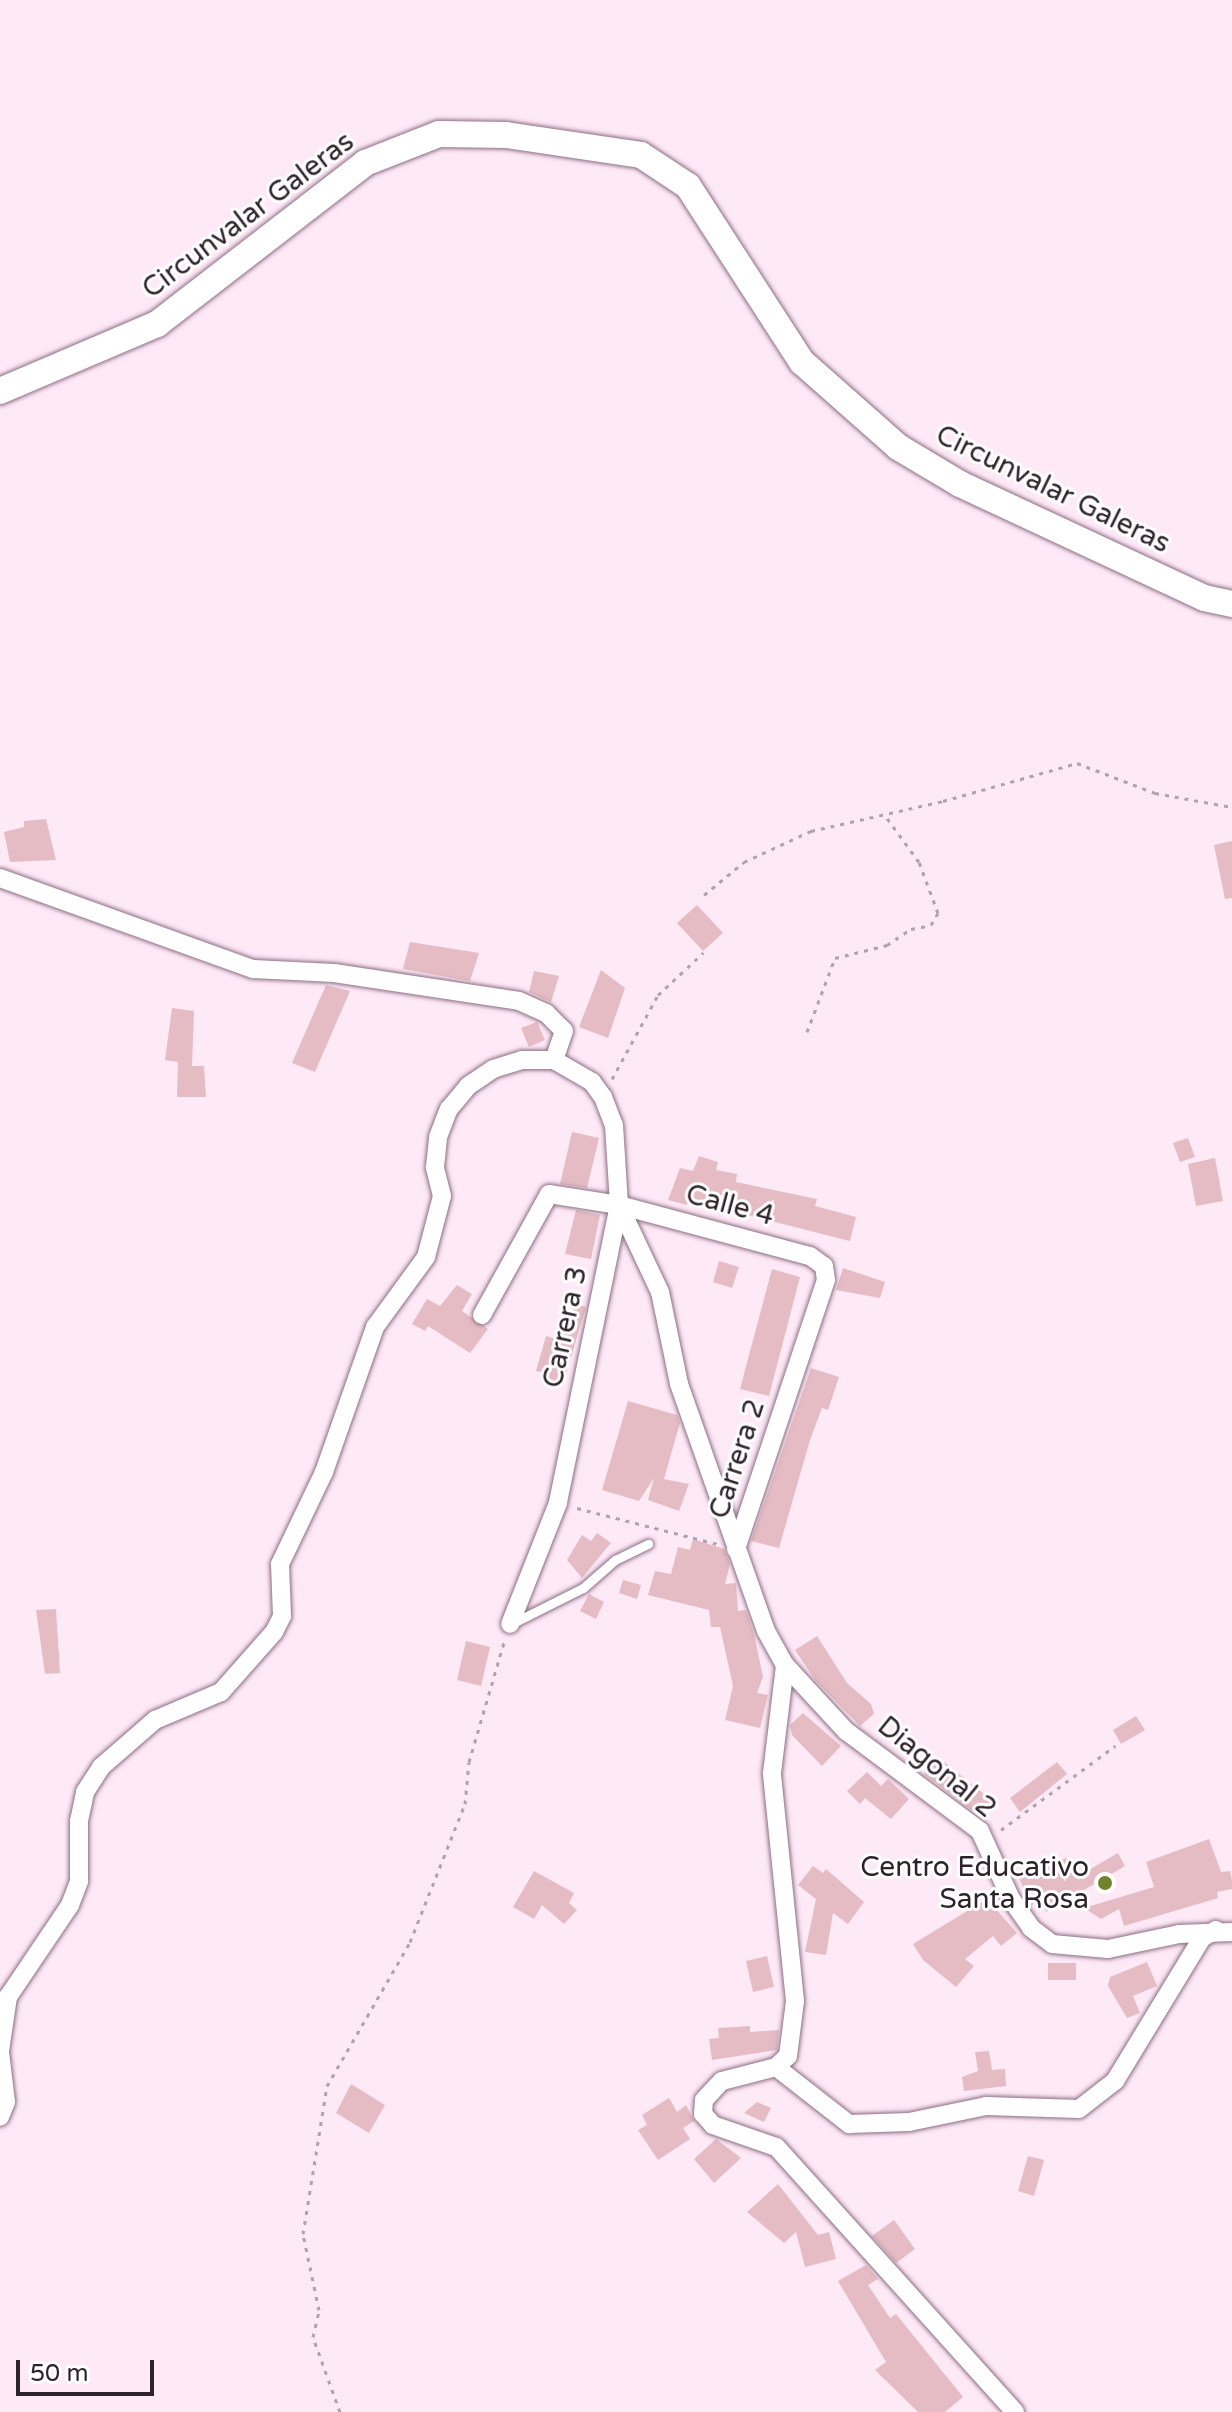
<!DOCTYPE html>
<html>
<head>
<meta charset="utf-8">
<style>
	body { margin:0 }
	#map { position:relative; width:1232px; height:2412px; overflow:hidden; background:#fee9f7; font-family:"Varela Round",sans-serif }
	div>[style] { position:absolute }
	.building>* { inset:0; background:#e5bcc3 }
	.path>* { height:3px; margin-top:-1.5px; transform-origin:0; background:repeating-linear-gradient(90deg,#b3a1ad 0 4px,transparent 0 10px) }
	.roads { filter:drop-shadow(0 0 2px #8c6e82) drop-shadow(0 0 2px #8c6e82) }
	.service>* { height:9px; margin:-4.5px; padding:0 4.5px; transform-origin:4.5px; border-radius:4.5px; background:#fff }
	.minor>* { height:18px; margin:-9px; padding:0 9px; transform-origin:9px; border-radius:9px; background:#fff }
	.secondary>* { height:26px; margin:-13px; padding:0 13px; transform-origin:13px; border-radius:13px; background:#fff }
	.dots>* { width:22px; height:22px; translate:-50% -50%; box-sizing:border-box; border:4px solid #fff; border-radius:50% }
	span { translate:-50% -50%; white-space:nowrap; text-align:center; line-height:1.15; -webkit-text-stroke:6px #fff; paint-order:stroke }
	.street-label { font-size:28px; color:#2f232b }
	.poi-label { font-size:28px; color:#2f232b }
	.right { translate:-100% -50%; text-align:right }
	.scale { position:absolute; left:16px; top:2360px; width:138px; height:36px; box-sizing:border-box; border:4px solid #2f232b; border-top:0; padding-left:10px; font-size:24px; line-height:28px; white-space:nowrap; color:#2f232b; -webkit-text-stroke:6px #fff; paint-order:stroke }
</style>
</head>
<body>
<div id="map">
	<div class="building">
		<div style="clip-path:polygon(46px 819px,56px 860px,10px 862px,4px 832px,24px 827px,24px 821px)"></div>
		<div style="clip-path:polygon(1232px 841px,1232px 898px,1225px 899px,1214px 845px)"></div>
		<div style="clip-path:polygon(697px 905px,723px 933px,703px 951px,677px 923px)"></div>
		<div style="clip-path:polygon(410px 942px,479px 953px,470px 981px,403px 969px)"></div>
		<div style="clip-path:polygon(601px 970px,625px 988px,608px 1038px,579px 1027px)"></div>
		<div style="clip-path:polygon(534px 971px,559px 976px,551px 1002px,529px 992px)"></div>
		<div style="clip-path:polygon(326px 985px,350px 991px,315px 1072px,292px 1063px)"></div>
		<div style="clip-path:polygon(172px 1008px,194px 1011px,192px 1066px,204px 1066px,206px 1097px,177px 1097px,178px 1062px,165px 1060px)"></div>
		<div style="clip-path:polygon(537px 1022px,545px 1040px,529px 1047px,521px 1028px)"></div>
		<div style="clip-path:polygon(572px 1132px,599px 1138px,587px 1188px,560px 1184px)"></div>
		<div style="clip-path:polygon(1188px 1138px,1195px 1157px,1180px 1162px,1173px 1143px)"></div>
		<div style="clip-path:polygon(699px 1156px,718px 1162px,716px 1170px,737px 1174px,736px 1182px,817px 1199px,815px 1206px,856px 1217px,850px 1241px,688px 1200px,687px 1205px,668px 1200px,680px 1168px,693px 1171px)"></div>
		<div style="clip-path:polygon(1215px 1158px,1223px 1201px,1196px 1206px,1188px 1164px)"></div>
		<div style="clip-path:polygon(576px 1210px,600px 1215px,591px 1259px,565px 1254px)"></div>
		<div style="clip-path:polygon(719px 1261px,739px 1267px,732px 1288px,713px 1282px)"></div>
		<div style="clip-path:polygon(843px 1268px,885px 1282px,880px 1298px,836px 1290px)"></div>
		<div style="clip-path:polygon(772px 1269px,800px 1277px,769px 1396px,740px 1389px)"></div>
		<div style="clip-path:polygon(457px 1285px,472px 1294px,462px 1311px,488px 1329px,470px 1353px,428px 1326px,425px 1331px,412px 1324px,427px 1299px,440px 1306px)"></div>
		<div style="clip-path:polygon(576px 1304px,586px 1307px,565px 1377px,560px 1384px,544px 1380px,546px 1373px,536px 1371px,546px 1336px,560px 1340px)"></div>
		<div style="clip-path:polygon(811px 1368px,839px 1377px,828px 1410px,822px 1408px,810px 1440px,779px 1548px,751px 1541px)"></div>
		<div style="clip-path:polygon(628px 1401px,677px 1415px,680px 1423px,664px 1479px,689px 1484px,679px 1511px,648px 1500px,654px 1478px,639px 1501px,602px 1490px)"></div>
		<div style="clip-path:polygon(597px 1533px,611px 1543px,582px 1578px,567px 1560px,582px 1535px,591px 1541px)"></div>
		<div style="clip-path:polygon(693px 1539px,724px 1549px,730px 1564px,725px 1584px,736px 1583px,738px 1611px,746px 1610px,754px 1634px,763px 1677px,757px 1693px,768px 1695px,760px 1728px,725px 1720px,733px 1686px,720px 1627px,711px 1627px,709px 1610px,648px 1595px,655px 1571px,671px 1574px,678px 1547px,690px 1550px)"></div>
		<div style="clip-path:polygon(623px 1580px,641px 1585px,637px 1599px,619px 1593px)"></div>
		<div style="clip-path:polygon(589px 1594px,604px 1602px,596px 1619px,580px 1611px)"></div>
		<div style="clip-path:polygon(56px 1609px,60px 1673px,45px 1674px,36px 1610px)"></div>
		<div style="clip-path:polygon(817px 1636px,847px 1683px,871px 1704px,874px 1714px,860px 1726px,815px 1680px,795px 1650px)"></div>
		<div style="clip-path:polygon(466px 1641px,490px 1647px,481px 1686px,457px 1680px)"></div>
		<div style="clip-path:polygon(803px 1713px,841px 1746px,822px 1766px,792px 1735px,790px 1725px)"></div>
		<div style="clip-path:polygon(1136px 1716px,1145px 1730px,1121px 1744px,1113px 1730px)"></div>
		<div style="clip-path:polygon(937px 1756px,994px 1802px,981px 1817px,924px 1774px)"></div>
		<div style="clip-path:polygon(1057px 1762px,1067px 1774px,1020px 1812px,1010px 1798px)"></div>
		<div style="clip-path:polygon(867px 1772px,881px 1786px,888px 1779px,909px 1799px,891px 1819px,865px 1798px,860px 1804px,847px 1791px)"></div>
		<div style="clip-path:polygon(1209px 1839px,1221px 1872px,1230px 1871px,1232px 1881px,1232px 1889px,1217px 1892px,1218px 1898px,1124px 1926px,1119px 1909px,1101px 1919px,1084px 1908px,1154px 1887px,1146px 1862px)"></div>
		<div style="clip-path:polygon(1118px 1853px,1125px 1866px,1046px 1912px,1040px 1897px,1031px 1906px,1019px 1878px,1066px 1858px,1078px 1876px)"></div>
		<div style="clip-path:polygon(813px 1866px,823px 1873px,826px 1869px,864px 1902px,848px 1924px,833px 1913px,826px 1955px,805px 1952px,816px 1899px,798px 1885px)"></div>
		<div style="clip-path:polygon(534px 1871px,574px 1893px,569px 1903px,577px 1910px,564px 1924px,542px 1905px,534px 1919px,513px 1907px)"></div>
		<div style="clip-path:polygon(987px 1899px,1017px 1933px,1001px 1946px,993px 1936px,965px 1959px,974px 1966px,956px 1987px,923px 1960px,913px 1944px)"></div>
		<div style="clip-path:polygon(767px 1956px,774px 1987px,753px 1992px,746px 1961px)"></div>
		<div style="clip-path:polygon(1147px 1962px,1157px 1986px,1133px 1996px,1140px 2013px,1127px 2018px,1108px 1986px,1110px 1977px)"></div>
		<div style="clip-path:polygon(1048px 1963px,1076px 1963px,1076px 1980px,1048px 1980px)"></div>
		<div style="clip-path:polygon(750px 2026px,750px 2032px,779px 2030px,777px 2050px,712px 2060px,709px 2039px,719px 2038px,718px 2028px)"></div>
		<div style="clip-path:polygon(989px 2051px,992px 2070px,1005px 2069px,1006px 2086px,964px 2091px,962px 2077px,978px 2071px,975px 2052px)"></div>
		<div style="clip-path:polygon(351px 2084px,385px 2105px,369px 2133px,336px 2113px)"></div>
		<div style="clip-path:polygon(669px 2098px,677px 2112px,686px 2105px,694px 2121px,683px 2128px,690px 2139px,658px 2160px,638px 2130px,647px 2125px,642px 2115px)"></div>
		<div style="clip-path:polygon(757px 2102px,771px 2108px,764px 2122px,744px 2113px)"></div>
		<div style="clip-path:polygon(716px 2139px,741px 2158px,714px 2183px,694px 2159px)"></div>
		<div style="clip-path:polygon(1028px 2156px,1044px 2160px,1034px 2196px,1018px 2191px)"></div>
		<div style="clip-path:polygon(778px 2184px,818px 2235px,829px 2232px,836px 2259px,805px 2267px,796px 2232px,784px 2243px,747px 2212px)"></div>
		<div style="clip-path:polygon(894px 2220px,915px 2249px,896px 2263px,872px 2236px)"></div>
		<div style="clip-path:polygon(866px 2265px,878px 2279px,868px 2285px,890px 2318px,896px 2314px,963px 2397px,945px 2412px,918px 2412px,875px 2370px,886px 2362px,838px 2281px)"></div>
	</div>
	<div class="path">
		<div style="left:704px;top:895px;width:52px;rotate:-39.5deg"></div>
		<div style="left:744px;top:862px;width:74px;rotate:-24.8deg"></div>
		<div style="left:811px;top:831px;width:135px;rotate:-12.8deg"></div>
		<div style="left:943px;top:801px;width:139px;rotate:-15.8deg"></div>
		<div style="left:1077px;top:763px;width:84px;rotate:21deg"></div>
		<div style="left:1155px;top:793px;width:78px;rotate:10.3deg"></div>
		<div style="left:807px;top:1032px;width:79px;rotate:-69.3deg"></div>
		<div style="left:835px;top:958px;width:54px;rotate:-14deg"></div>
		<div style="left:887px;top:945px;width:29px;rotate:-34deg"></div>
		<div style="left:911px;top:929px;width:20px;rotate:-11deg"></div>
		<div style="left:931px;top:925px;width:14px;rotate:-60deg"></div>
		<div style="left:938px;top:913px;width:54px;rotate:-110.4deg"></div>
		<div style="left:919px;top:862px;width:58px;rotate:-125.9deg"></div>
		<div style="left:612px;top:1079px;width:96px;rotate:-61.3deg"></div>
		<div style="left:658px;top:995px;width:62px;rotate:-43deg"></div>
		<div style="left:577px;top:1508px;width:145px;rotate:14.4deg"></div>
		<div style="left:1001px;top:1830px;width:142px;rotate:-36.4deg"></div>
		<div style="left:340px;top:2412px;width:80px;rotate:-109.8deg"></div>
		<div style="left:313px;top:2337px;width:28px;rotate:-77deg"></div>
		<div style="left:319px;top:2310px;width:78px;rotate:-101.9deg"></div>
		<div style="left:303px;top:2234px;width:150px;rotate:-80.8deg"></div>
		<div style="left:327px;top:2086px;width:166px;rotate:-60deg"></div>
		<div style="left:410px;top:1942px;width:149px;rotate:-68.3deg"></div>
		<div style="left:465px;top:1804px;width:42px;rotate:-84.6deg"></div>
		<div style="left:469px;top:1762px;width:125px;rotate:-73.7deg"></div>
	</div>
	<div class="roads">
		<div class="service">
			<div style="left:513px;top:1623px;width:78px;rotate:-26.6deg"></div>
			<div style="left:583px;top:1588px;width:43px;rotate:-41.2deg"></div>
			<div style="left:615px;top:1560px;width:37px;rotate:-26deg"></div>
		</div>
		<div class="minor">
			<div style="left:0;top:878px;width:269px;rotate:19.8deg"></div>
			<div style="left:253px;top:969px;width:81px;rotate:2.8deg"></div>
			<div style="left:334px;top:973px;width:187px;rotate:8.6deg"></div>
			<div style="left:519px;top:1001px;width:30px;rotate:24deg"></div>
			<div style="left:546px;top:1013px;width:25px;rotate:45deg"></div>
			<div style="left:564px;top:1031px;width:31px;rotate:109deg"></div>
			<div style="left:619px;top:1205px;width:96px;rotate:64.8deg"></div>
			<div style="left:660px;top:1292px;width:94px;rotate:78.3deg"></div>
			<div style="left:679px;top:1384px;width:262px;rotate:70.6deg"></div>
			<div style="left:766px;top:1631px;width:39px;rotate:61deg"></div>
			<div style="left:785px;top:1665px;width:90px;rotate:47.3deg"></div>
			<div style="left:846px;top:1731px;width:167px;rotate:36.7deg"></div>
			<div style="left:980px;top:1831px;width:75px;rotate:65.5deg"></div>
			<div style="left:1011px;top:1899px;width:35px;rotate:55deg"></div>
			<div style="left:1031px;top:1928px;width:26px;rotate:37deg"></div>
			<div style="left:1052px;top:1944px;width:56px;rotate:5.1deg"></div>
			<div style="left:1108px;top:1949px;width:73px;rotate:-11.9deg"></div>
			<div style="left:1179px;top:1934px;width:53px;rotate:-2.2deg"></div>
			<div style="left:482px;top:1315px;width:138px;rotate:-61deg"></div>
			<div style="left:549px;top:1194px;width:71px;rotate:8.9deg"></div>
			<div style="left:619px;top:1205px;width:198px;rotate:15deg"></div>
			<div style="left:810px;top:1256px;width:17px;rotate:36deg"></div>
			<div style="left:824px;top:1266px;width:14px;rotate:82deg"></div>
			<div style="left:826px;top:1280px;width:284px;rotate:108.5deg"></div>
			<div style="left:0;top:2051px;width:55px;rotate:-81.6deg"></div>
			<div style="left:8px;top:1997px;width:111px;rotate:-56deg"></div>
			<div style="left:70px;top:1905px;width:26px;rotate:-69deg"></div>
			<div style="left:79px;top:1881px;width:60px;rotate:-90deg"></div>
			<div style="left:79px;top:1821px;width:30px;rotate:-78deg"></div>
			<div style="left:85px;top:1792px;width:30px;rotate:-57deg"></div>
			<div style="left:101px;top:1767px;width:72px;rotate:-41deg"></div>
			<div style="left:155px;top:1720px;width:72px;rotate:-23deg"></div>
			<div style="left:221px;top:1692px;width:80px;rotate:-48.5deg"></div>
			<div style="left:274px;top:1632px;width:18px;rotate:-63deg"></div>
			<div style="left:282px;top:1616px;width:52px;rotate:-92.2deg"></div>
			<div style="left:280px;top:1564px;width:102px;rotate:-64.4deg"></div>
			<div style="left:324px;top:1472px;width:154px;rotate:-70.6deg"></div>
			<div style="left:375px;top:1327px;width:87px;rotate:-53.9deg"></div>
			<div style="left:426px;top:1257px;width:63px;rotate:-75.3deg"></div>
			<div style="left:442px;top:1196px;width:30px;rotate:-104deg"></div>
			<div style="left:435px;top:1167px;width:30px;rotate:-84deg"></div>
			<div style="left:438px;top:1137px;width:30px;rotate:-69deg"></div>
			<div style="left:449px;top:1109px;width:30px;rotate:-50deg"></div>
			<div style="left:468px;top:1086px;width:30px;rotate:-34deg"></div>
			<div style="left:493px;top:1069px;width:30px;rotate:-17deg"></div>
			<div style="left:522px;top:1060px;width:32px"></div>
			<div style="left:554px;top:1060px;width:44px;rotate:30.1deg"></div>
			<div style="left:592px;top:1082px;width:19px;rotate:54deg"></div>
			<div style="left:603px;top:1097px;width:30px;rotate:69deg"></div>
			<div style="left:614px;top:1125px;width:80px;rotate:86.4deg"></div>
			<div style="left:619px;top:1205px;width:304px;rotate:101.6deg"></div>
			<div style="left:558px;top:1503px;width:130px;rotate:111.6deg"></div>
			<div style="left:0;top:2052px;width:50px;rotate:83.2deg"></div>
			<div style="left:6px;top:2102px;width:16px;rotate:112deg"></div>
			<div style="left:776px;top:2067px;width:16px;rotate:-43deg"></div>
			<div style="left:788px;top:2056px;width:55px;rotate:-82.7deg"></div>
			<div style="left:795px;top:2001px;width:229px;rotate:-95.8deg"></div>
			<div style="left:772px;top:1773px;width:109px;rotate:-83.1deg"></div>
			<div style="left:1015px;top:2412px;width:357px;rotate:-132deg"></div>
			<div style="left:776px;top:2147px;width:67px;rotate:-160.8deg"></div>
			<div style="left:713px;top:2125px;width:15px;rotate:-132deg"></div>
			<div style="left:703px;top:2114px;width:14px;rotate:-86deg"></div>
			<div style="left:704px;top:2100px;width:26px;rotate:-47deg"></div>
			<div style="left:722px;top:2081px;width:56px;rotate:-14.5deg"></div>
			<div style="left:776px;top:2067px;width:93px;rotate:38deg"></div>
			<div style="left:849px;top:2124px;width:60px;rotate:-1.9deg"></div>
			<div style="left:909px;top:2122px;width:79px;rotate:-11.7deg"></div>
			<div style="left:986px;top:2106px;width:93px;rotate:1.8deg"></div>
			<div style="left:1079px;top:2109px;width:46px;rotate:-37.9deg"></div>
			<div style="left:1115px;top:2081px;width:167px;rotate:-58.7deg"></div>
			<div style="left:1202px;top:1938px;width:16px;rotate:-30deg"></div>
		</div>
		<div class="secondary">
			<div style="left:0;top:391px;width:171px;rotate:-23.1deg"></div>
			<div style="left:157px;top:324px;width:263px;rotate:-37.7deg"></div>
			<div style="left:365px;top:163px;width:79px;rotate:-21.4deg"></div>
			<div style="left:439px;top:134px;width:67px;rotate:0.9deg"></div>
			<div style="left:506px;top:135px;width:136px;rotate:8.4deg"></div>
			<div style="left:641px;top:155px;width:56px;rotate:33.4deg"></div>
			<div style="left:688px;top:186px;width:210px;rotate:57.1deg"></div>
			<div style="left:802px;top:362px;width:128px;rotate:41.5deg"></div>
			<div style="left:898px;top:447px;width:72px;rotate:30.8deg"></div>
			<div style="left:960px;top:484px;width:269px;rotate:25deg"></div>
			<div style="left:1204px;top:598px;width:29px;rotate:12deg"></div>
		</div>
	</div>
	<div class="dots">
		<div style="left:1105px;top:1883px;background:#72812e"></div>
	</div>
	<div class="street-label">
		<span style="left:248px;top:215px;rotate:-37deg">Circunvalar Galeras</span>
		<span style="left:1053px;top:489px;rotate:26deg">Circunvalar Galeras</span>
		<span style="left:730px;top:1205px;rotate:15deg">Calle 4</span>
		<span style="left:565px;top:1327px;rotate:-78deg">Carrera 3</span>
		<span style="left:737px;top:1459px;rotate:-72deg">Carrera 2</span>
		<span style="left:937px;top:1767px;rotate:39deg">Diagonal 2</span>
	</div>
	<div class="poi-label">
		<span class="right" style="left:1089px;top:1883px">Centro Educativo<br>Santa Rosa</span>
	</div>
	<div class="scale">50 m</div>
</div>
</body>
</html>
